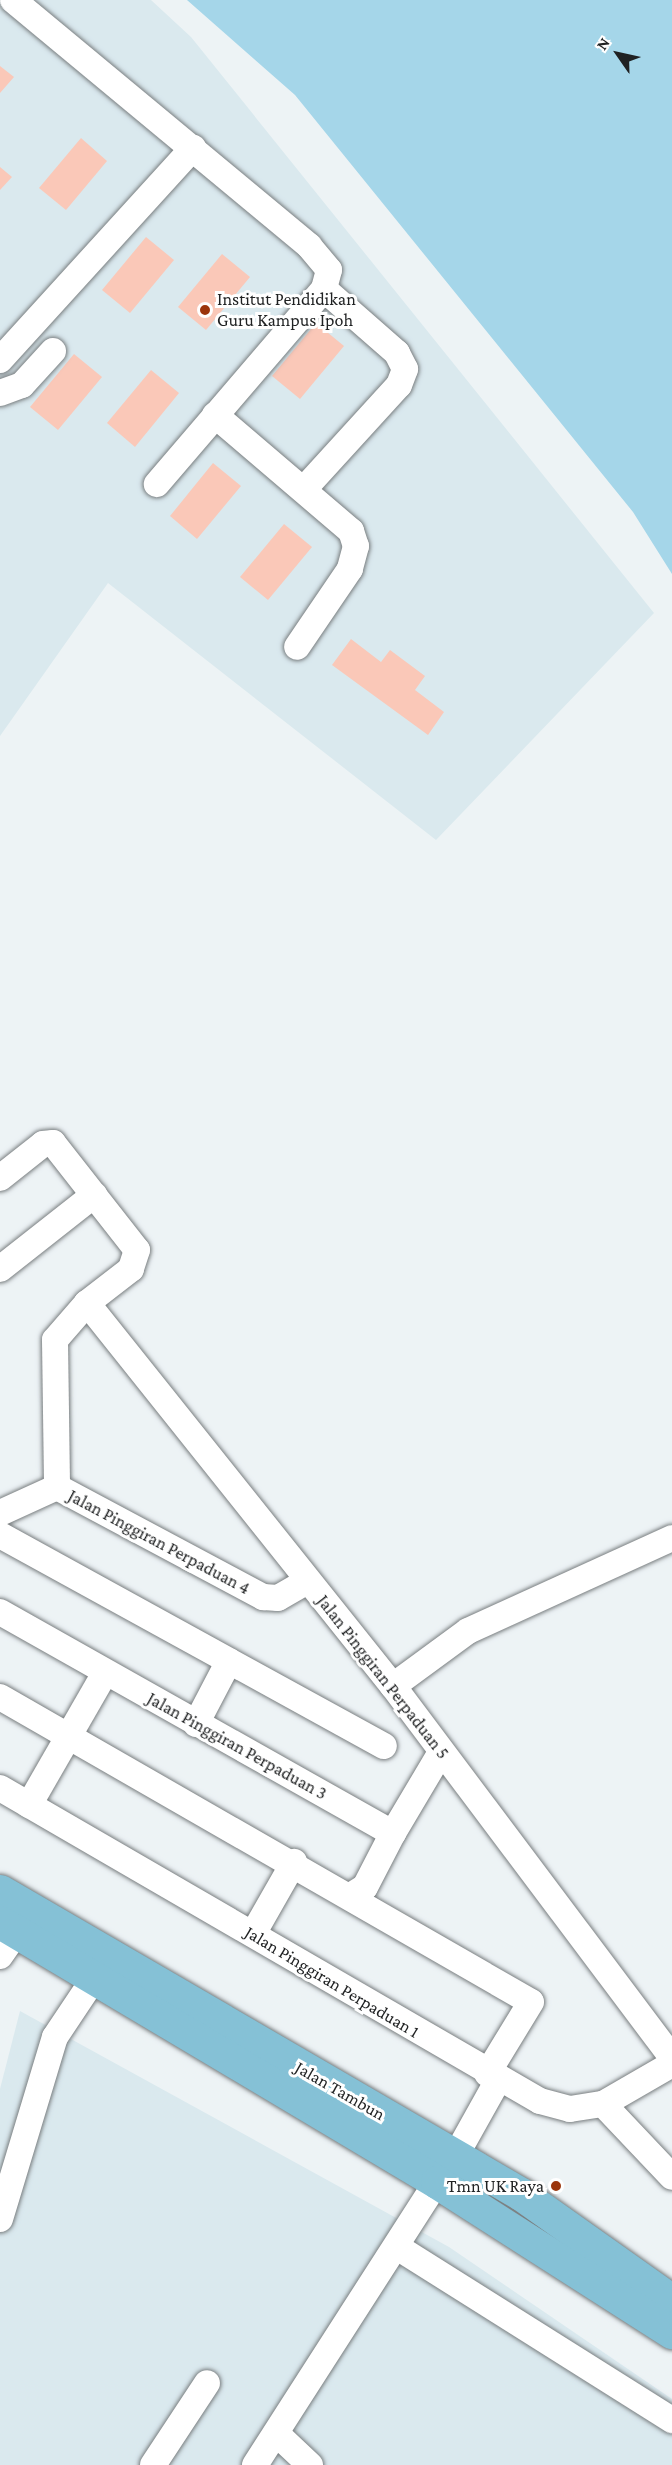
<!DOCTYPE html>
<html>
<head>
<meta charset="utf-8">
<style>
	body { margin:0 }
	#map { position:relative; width:672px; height:2465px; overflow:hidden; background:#edf3f5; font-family:"Crimson Pro",serif }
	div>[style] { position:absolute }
	.built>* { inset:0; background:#dae9ee }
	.green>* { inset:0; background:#a5d6e9 }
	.building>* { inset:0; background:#fac8b8 }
	.roads { filter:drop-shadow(0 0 2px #797e80) drop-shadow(0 0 2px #797e80) }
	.minor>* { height:26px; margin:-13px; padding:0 13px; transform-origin:13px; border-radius:13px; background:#fff }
	.major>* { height:33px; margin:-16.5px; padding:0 16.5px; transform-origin:16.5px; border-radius:16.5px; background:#85c1d6 }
	.dots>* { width:16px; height:16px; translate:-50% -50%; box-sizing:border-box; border:3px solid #fff; border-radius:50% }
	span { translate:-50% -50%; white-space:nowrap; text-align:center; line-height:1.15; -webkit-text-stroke:6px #fff; paint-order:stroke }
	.poi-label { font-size:18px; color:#1f2122 }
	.left { translate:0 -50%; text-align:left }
	.right { translate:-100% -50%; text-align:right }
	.street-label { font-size:18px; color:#1f2122 }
	.north { position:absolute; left:588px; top:24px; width:60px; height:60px; -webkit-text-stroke:4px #fff; paint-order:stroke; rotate:304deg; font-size:16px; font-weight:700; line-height:24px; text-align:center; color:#1f2122 }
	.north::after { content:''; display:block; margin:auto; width:21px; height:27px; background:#1f2122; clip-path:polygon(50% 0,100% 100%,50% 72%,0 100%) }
</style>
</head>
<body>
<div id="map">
	<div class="built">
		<div style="clip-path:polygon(0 0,151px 0,191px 37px,654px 613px,436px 840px,108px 583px,0 736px)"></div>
		<div style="clip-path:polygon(20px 2011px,449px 2247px,672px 2399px,672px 2465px,0 2465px,0 2089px)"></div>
	</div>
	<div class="green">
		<div style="clip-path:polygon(187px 0,672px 0,672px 574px,633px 512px,295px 95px)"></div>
	</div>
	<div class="building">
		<div style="clip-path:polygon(0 66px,14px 77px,0 93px)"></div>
		<div style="clip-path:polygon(81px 138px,107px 161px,66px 210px,39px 188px)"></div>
		<div style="clip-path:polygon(0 167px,12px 177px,0 190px)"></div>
		<div style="clip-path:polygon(146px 237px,174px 260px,130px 313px,102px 290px)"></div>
		<div style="clip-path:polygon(222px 254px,250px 277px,206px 330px,178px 307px)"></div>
		<div style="clip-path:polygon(316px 323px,344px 346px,300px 399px,272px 376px)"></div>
		<div style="clip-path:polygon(74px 354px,102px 377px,58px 430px,30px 407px)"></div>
		<div style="clip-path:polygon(151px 370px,179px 393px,135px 447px,107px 423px)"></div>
		<div style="clip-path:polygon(213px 463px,241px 486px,197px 539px,170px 516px)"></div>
		<div style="clip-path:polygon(284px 524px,312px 547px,268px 600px,240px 577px)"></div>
		<div style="clip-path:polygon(351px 639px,381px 662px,390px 650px,425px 676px,415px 690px,444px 712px,428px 735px,332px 665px)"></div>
	</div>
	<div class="roads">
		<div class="minor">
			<div style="left:13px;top:0;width:385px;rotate:39.7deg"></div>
			<div style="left:309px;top:246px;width:31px;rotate:50deg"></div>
			<div style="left:329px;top:270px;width:20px;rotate:105deg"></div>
			<div style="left:324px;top:289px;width:257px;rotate:130.6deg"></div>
			<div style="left:0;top:360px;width:287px;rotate:-47.7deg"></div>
			<div style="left:0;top:393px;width:23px;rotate:-20deg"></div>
			<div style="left:22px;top:385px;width:46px;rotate:-47.6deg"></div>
			<div style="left:215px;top:415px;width:179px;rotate:40.5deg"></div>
			<div style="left:351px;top:531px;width:16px;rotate:72deg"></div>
			<div style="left:356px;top:546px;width:24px;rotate:105deg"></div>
			<div style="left:350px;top:569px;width:94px;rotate:124.2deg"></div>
			<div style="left:305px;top:488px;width:139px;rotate:-47.6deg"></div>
			<div style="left:399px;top:385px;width:17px;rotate:-69deg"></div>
			<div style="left:405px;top:369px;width:18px;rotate:-117deg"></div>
			<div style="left:397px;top:353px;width:97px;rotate:-138.8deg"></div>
			<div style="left:0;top:1178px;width:55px;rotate:-38.3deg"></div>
			<div style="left:43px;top:1144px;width:10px;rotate:-6deg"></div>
			<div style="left:53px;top:1143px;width:136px;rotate:51.9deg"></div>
			<div style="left:137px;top:1250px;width:20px;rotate:108deg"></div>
			<div style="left:131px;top:1269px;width:56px;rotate:142.3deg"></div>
			<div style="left:87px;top:1303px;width:49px;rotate:130.9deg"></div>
			<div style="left:55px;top:1340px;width:147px;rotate:89.2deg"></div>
			<div style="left:57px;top:1487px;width:234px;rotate:28.1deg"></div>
			<div style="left:263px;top:1597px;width:15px;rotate:4deg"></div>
			<div style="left:278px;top:1598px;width:34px;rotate:-30deg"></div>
			<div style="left:0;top:1269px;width:120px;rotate:-38.2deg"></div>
			<div style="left:87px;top:1303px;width:490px;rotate:51.4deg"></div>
			<div style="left:393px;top:1686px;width:464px;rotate:53.1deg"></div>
			<div style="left:0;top:1513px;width:63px;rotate:-24.5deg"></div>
			<div style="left:0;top:1535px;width:438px;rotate:28.8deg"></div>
			<div style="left:0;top:1612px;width:451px;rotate:29.4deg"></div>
			<div style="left:393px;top:1833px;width:94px;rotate:-59.3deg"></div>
			<div style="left:393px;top:1686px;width:93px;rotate:-36.3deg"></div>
			<div style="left:468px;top:1631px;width:224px;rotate:-24.5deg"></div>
			<div style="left:0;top:1697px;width:612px;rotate:29.87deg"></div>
			<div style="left:531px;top:2002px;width:84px;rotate:121.4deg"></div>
			<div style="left:196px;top:1724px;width:71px;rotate:-62.4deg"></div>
			<div style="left:0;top:1788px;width:624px;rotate:30.1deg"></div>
			<div style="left:540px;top:2101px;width:31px;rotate:15deg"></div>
			<div style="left:570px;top:2109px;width:33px;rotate:-9deg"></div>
			<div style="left:603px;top:2104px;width:80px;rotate:-30.1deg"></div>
			<div style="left:29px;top:1805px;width:152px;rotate:-60.1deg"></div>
			<div style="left:352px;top:1895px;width:15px;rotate:-32deg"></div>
			<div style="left:365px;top:1887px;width:61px;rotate:-62.6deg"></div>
			<div style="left:253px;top:1934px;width:83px;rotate:-60.3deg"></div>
			<div style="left:0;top:1956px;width:28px;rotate:-55deg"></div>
			<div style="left:603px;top:2104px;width:100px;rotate:46.6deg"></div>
			<div style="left:455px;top:2157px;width:88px;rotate:-60.8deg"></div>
			<div style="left:0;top:2219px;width:190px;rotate:-73.2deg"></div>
			<div style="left:55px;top:2037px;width:72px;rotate:-56.3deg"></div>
			<div style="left:397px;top:2247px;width:325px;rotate:32.2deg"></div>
			<div style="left:278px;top:2435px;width:44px;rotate:43.2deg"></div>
			<div style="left:153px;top:2465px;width:98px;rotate:-56.6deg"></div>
			<div style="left:255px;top:2465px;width:336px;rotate:-57.3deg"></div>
		</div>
		<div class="major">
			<div style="left:0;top:1891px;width:603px;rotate:30.18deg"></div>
			<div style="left:521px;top:2194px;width:185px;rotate:35.3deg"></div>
			<div style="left:0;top:1922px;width:508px;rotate:30.75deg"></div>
			<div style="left:437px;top:2182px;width:279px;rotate:32.6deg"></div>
		</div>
	</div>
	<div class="dots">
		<div style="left:205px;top:310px;background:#9b350c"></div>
		<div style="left:556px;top:2186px;background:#9b350c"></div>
	</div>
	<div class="poi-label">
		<span class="left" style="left:217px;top:310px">Institut Pendidikan<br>Guru Kampus Ipoh</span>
		<span class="right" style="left:544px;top:2186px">Tmn UK Raya</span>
	</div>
	<div class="street-label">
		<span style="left:159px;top:1542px;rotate:28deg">Jalan Pinggiran Perpaduan 4</span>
		<span style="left:383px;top:1677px;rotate:52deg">Jalan Pinggiran Perpaduan 5</span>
		<span style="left:237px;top:1746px;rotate:29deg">Jalan Pinggiran Perpaduan 3</span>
		<span style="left:332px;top:1982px;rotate:31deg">Jalan Pinggiran Perpaduan 1</span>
		<span style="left:340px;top:2091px;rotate:30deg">Jalan Tambun</span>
	</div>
	<div class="north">N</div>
</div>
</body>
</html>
